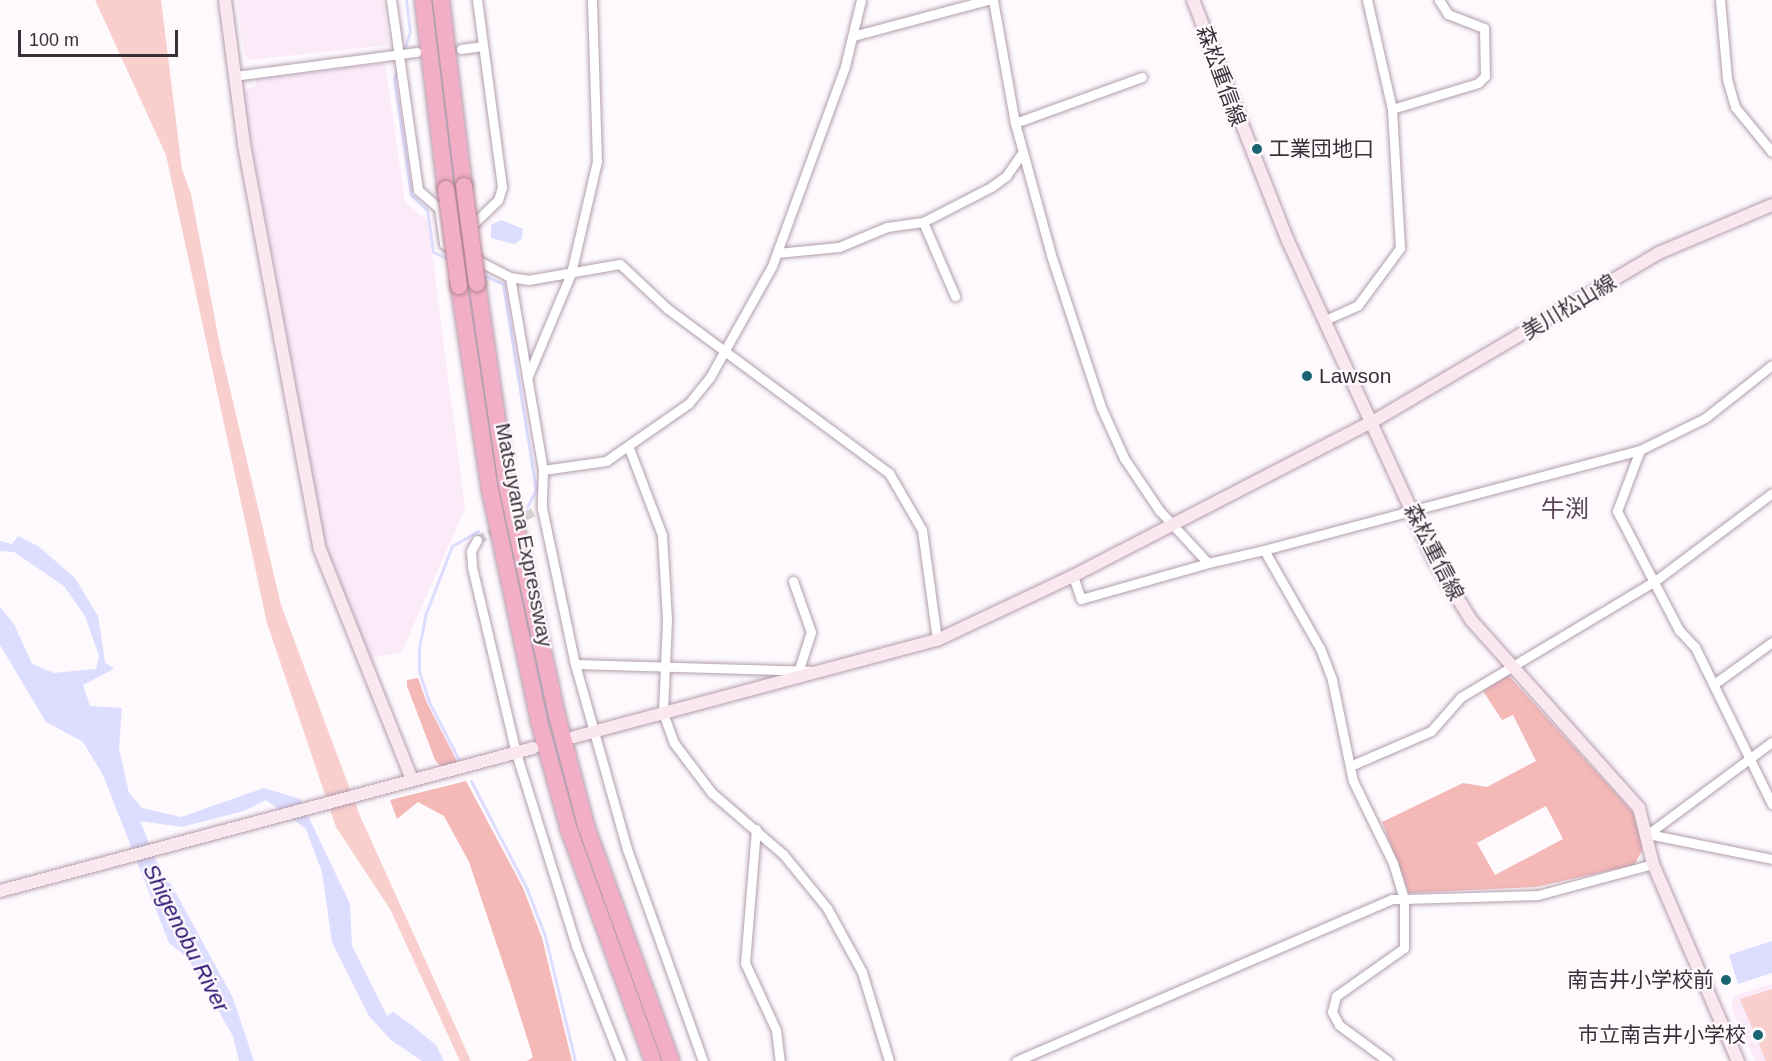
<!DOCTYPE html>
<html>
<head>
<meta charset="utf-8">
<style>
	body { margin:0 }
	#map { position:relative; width:1772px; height:1061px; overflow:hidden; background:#fef9fd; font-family:Helvetica,"Noto Sans JP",sans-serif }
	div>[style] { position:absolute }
	.built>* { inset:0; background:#fbeaf8 }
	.green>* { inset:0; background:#f9cfce }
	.forest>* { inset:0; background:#f4b8b7 }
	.water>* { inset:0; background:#dcddff }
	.stream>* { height:3px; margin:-1.5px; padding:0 1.5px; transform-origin:1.5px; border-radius:1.5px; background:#dcddff }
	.street-tunnel>* { height:9px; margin-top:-4.5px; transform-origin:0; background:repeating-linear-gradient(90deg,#d7d1d5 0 9px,transparent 0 13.5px) }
	.roads { filter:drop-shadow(0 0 2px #b29dae) drop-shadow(0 0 2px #b29dae) }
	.street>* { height:9px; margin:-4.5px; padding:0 4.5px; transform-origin:4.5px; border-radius:4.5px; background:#fff }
	.secondary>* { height:12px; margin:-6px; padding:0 6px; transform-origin:6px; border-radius:6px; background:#fbe7ee }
	.highway>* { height:16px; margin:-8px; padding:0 8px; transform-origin:8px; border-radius:8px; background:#f2aec5 }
	.bridges { filter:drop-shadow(0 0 2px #b18293) drop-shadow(0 0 2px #b18293) }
	.highway-bridge>* { height:16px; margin:-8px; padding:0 8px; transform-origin:8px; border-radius:8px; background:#f2aec5 }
	.dots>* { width:16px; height:16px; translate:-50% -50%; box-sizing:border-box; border:3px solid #fef9fd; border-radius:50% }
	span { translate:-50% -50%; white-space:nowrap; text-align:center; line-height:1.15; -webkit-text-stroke:4.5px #fef9fd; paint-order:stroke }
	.street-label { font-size:21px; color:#393037 }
	.poi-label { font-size:21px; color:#393037 }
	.left { translate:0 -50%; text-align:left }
	.right { translate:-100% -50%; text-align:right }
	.water-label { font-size:22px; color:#29126f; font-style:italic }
	.quarter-label { font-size:24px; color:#594756 }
	.scale { position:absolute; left:18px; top:30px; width:160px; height:27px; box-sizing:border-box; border:3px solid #393037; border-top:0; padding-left:8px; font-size:18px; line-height:21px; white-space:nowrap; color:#393037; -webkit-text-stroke:4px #fef9fd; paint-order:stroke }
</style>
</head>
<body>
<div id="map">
	<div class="built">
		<div style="clip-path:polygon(237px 0,383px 0,389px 45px,250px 60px,244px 55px)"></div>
		<div style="clip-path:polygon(385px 63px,405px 202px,428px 221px,465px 509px,401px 653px,366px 658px,325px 542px,242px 92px,256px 85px,256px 79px)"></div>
		<div style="clip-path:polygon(1772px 984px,1772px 1061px,1755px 1061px,1732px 1009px,1733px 996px)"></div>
	</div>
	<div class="green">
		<div style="clip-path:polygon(95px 0,161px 0,182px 169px,191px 194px,221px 351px,281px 605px,360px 816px,471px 1061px,460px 1061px,390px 909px,336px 827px,267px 623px,166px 155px)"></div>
		<div style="clip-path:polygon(1772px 989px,1772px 1061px,1766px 1061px,1740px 999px)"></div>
	</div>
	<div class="forest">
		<div style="clip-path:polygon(evenodd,1508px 675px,1631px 810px,1639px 823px,1642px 851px,1634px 865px,1536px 887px,1409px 893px,1382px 822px,1463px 783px,1487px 787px,1536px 761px,1513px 715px,1502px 720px,1483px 691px,1508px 675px,1546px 806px,1563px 839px,1495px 875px,1477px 843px,1546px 806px)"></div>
		<div style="clip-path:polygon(418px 678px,427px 703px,458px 763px,442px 767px,435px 760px,407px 686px,407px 680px)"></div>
		<div style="clip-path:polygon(466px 781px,523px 888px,542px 938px,572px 1061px,527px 1061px,533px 1057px,512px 990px,469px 862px,444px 816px,418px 802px,397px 819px,390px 800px)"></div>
	</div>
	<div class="water">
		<div style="clip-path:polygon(501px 220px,523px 229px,522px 239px,514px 244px,491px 238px,491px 225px)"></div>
		<div style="clip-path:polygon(18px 536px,38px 546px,75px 578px,98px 616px,105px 662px,114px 669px,83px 685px,90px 706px,122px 708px,119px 748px,129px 793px,142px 808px,181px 817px,264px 788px,300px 799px,350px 904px,352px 946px,387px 1016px,393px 1012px,413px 1026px,436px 1045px,444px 1061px,422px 1061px,391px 1040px,369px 1016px,332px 942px,322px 872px,306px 829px,266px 800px,244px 811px,182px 827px,140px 821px,163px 877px,171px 884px,233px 998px,254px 1061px,239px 1061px,233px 1036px,188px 958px,169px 943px,103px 775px,83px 742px,46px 722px,0 645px,0 607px,14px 624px,32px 664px,54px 673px,96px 669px,99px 656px,85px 616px,64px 586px,14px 552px,0 551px,0 541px,12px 544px)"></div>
		<div style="clip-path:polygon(1772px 941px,1772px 973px,1738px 984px,1729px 955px)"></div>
	</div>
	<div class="stream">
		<div style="left:404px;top:50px;width:19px;rotate:-72deg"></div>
		<div style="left:410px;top:32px;width:32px;rotate:-97deg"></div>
		<div style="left:398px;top:68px;width:12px;rotate:110deg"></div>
		<div style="left:394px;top:79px;width:117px;rotate:81.7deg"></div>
		<div style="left:411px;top:195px;width:22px;rotate:43deg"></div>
		<div style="left:427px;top:210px;width:42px;rotate:81.9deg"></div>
		<div style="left:433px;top:252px;width:20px;rotate:24deg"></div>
		<div style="left:481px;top:274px;width:24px;rotate:24deg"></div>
		<div style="left:503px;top:284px;width:209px;rotate:80.9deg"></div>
		<div style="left:536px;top:490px;width:19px;rotate:118deg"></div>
		<div style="left:460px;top:762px;width:68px;rotate:-117.3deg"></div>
		<div style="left:429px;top:702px;width:33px;rotate:-108deg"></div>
		<div style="left:419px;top:671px;width:23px;rotate:-90deg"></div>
		<div style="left:419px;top:648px;width:36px;rotate:-79deg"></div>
		<div style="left:426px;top:613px;width:72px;rotate:-68.8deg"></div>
		<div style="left:452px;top:546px;width:30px;rotate:-30deg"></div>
		<div style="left:471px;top:781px;width:122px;rotate:62.6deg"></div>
		<div style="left:527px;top:889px;width:50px;rotate:69deg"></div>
		<div style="left:545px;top:936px;width:129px;rotate:76.5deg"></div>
	</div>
	<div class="street-tunnel">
		<div style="left:477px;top:540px;width:63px;rotate:-26.6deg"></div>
	</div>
	<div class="roads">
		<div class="street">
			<div style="left:391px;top:0;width:192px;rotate:81.9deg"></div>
			<div style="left:418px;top:190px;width:28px;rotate:41deg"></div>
			<div style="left:439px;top:208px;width:36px;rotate:82deg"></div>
			<div style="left:444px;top:244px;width:13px;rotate:29deg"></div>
			<div style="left:993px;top:0;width:125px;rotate:79.9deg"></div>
			<div style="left:1015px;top:123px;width:137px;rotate:74.7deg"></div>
			<div style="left:1051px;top:255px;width:160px;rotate:71.8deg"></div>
			<div style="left:1101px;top:407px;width:56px;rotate:65.7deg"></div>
			<div style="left:1124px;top:458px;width:63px;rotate:56.1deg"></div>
			<div style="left:1159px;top:510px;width:72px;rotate:47.2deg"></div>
			<div style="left:1208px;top:563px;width:57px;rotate:-13.1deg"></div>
			<div style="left:1264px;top:550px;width:113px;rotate:60.3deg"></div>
			<div style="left:1320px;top:648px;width:34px;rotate:69deg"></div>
			<div style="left:1332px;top:680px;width:103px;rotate:78.3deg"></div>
			<div style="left:1353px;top:781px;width:91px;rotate:64deg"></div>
			<div style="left:1393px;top:863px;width:38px;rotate:73deg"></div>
			<div style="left:1404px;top:899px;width:12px;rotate:180deg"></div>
			<div style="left:1392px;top:899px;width:409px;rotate:156.7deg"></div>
			<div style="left:1720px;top:0;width:79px;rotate:84.9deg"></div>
			<div style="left:1727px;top:79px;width:29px;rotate:74deg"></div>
			<div style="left:1735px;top:107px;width:58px;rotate:50.6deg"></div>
			<div style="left:853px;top:36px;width:139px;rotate:-15deg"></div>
			<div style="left:461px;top:49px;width:22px;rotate:-8deg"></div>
			<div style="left:234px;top:76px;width:184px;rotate:-7.5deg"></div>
			<div style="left:1392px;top:109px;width:90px;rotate:-16.8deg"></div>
			<div style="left:1478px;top:83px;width:10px;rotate:-45deg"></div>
			<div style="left:1485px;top:76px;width:48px;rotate:-91.2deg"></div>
			<div style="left:1484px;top:28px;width:39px;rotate:-159deg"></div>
			<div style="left:1448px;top:14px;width:17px;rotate:-123deg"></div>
			<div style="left:1015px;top:123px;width:135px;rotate:-19.9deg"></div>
			<div style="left:923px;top:222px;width:81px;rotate:66.6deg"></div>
			<div style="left:460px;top:252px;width:23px;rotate:-72deg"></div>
			<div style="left:467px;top:230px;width:43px;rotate:-44.1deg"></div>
			<div style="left:498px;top:200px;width:14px;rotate:-73deg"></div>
			<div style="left:502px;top:187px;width:189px;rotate:-97.6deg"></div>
			<div style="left:777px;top:253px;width:62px;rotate:-5.5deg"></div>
			<div style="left:839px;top:247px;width:52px;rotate:-22.6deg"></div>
			<div style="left:887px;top:227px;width:36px;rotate:-8deg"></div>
			<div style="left:923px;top:222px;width:76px;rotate:-27.2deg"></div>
			<div style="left:991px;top:187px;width:19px;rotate:-36deg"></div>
			<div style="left:1006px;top:176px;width:28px;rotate:-55deg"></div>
			<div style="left:473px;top:258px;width:42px;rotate:27.2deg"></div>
			<div style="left:510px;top:277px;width:196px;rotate:80.3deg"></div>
			<div style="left:543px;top:470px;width:38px;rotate:92deg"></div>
			<div style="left:542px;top:508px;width:159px;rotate:78.1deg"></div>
			<div style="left:575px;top:664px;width:192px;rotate:74.3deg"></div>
			<div style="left:627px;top:849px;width:225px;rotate:70.3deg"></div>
			<div style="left:510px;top:277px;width:18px;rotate:9deg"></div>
			<div style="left:528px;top:280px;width:93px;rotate:-9.9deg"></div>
			<div style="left:620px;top:264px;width:66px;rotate:43.2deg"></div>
			<div style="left:668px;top:309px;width:275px;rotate:36.6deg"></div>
			<div style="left:889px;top:473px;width:66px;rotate:59.9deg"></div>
			<div style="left:922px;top:530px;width:111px;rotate:82.2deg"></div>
			<div style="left:1325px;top:320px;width:36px;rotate:-24deg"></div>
			<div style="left:1358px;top:305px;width:71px;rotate:-53.6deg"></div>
			<div style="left:1400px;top:248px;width:139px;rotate:-93.3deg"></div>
			<div style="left:1392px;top:109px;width:112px;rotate:-102.9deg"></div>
			<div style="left:528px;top:376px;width:112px;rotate:-67.3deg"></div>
			<div style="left:571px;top:273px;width:115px;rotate:-76.9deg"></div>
			<div style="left:597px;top:161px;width:161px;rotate:-91.8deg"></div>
			<div style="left:629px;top:448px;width:93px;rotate:69.2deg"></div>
			<div style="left:662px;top:535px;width:85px;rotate:86.6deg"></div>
			<div style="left:667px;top:620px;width:93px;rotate:92.5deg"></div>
			<div style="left:663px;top:713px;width:32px;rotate:70deg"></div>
			<div style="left:674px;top:743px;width:63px;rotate:52.8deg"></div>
			<div style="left:712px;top:793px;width:94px;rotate:40.7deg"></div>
			<div style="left:783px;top:854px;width:70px;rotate:50.8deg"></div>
			<div style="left:827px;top:908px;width:73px;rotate:61.3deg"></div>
			<div style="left:862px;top:972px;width:93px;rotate:73.1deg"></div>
			<div style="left:1640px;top:450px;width:65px;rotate:110.7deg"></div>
			<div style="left:1617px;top:511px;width:134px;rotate:62.5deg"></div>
			<div style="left:1679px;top:630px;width:23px;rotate:47deg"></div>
			<div style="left:1695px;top:647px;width:175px;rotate:63.9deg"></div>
			<div style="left:543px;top:470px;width:64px;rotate:-8.1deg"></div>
			<div style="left:606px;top:461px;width:101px;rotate:-34.9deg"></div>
			<div style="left:689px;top:403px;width:33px;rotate:-51deg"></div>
			<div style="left:710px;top:377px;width:127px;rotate:-60.8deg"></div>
			<div style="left:772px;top:266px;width:213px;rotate:-69.9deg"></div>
			<div style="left:845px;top:66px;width:68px;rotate:-76.4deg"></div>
			<div style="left:477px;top:540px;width:13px;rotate:119deg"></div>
			<div style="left:471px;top:551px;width:16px;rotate:86deg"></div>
			<div style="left:472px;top:567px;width:191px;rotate:76.7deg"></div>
			<div style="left:516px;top:753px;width:202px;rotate:72.7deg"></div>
			<div style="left:576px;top:946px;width:123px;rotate:68.6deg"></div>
			<div style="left:1264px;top:550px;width:389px;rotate:-14.9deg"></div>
			<div style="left:1640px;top:450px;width:72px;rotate:-26.2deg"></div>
			<div style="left:1705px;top:418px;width:85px;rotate:-38.3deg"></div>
			<div style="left:1073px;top:576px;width:24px;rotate:71deg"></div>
			<div style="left:1081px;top:599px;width:132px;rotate:-15.8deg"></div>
			<div style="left:793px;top:581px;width:54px;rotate:70.6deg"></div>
			<div style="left:811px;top:632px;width:40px;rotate:108deg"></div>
			<div style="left:575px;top:664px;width:240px;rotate:1.7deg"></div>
			<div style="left:1714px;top:684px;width:72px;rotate:-35.9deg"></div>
			<div style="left:1350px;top:766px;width:88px;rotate:-23.4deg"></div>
			<div style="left:1431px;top:731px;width:45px;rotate:-48.6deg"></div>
			<div style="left:1461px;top:697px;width:226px;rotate:-30.9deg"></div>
			<div style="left:1655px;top:581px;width:146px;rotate:-36.9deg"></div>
			<div style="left:756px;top:829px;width:134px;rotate:94.7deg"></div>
			<div style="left:745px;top:963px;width:74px;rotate:65.2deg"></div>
			<div style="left:776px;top:1030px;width:31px;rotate:83deg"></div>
			<div style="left:1648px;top:834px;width:154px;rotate:-36.6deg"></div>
			<div style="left:1648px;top:834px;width:126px;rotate:11.4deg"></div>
			<div style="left:1388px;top:1061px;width:61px;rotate:-143.7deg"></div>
			<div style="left:1339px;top:1025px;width:15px;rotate:-118deg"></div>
			<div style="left:1332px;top:1012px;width:16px;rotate:-76deg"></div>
			<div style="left:1336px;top:996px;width:83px;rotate:-35.2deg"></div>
			<div style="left:1404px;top:948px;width:49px;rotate:-90deg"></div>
			<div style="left:1404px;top:899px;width:134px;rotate:-1.7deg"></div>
			<div style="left:1538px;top:895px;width:119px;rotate:-15.1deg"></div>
		</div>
		<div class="secondary">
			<div style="left:225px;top:0;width:146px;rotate:82.5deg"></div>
			<div style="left:244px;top:145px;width:409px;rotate:79.4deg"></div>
			<div style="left:319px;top:547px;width:251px;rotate:68.2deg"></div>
			<div style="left:1193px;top:0;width:259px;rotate:68.5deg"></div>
			<div style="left:1288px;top:241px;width:351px;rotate:65.4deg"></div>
			<div style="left:1434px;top:560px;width:70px;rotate:58.3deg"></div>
			<div style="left:1471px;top:620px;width:252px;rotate:48.2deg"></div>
			<div style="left:1639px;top:808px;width:58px;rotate:76deg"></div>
			<div style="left:1653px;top:864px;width:215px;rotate:66.7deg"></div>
			<div style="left:574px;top:737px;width:376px;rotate:-15deg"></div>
			<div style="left:937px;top:640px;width:150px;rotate:-25.2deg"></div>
			<div style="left:1073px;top:576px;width:336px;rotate:-27.3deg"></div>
			<div style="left:1372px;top:422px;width:333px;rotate:-30.5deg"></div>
			<div style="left:1659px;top:253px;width:123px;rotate:-23deg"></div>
			<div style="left:0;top:891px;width:552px;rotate:-15.02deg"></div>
		</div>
		<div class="highway">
			<div style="left:423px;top:0;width:190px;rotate:83.1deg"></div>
			<div style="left:441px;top:0;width:187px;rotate:83deg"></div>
			<div style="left:477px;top:283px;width:205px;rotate:81.6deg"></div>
			<div style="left:507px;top:486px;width:239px;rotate:77.7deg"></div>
			<div style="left:558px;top:719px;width:111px;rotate:75.3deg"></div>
			<div style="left:586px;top:826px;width:250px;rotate:70.1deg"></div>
			<div style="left:459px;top:286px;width:206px;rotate:81.4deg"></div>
			<div style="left:490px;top:490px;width:236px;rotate:78deg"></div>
			<div style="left:539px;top:721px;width:113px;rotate:74.6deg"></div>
			<div style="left:569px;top:830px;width:246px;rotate:70deg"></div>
		</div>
	</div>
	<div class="bridges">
		<div class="highway-bridge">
			<div style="left:464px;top:186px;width:98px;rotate:82.4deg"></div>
			<div style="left:446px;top:189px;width:98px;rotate:82.4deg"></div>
		</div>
	</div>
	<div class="dots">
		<div style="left:1257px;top:149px;background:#1a6471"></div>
		<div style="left:1307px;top:376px;background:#1a6471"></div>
		<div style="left:1726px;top:980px;background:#1a6471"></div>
		<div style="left:1758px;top:1035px;background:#1a6471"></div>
	</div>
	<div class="street-label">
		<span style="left:1221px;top:76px;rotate:70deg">森松重信線</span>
		<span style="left:1569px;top:307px;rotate:-31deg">美川松山線</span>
		<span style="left:524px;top:535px;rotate:79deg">Matsuyama Expressway</span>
		<span style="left:1434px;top:552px;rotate:63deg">森松重信線</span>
	</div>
	<div class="poi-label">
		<span class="left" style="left:1269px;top:149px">工業団地口</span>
		<span class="left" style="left:1319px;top:376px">Lawson</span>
		<span class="right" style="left:1714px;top:980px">南吉井小学校前</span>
		<span class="right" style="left:1746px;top:1035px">市立南吉井小学校</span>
	</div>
	<div class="water-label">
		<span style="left:186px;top:938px;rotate:63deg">Shigenobu River</span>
	</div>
	<div class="quarter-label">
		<span style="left:1565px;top:509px">牛渕</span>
	</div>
	<div class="scale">100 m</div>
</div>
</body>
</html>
